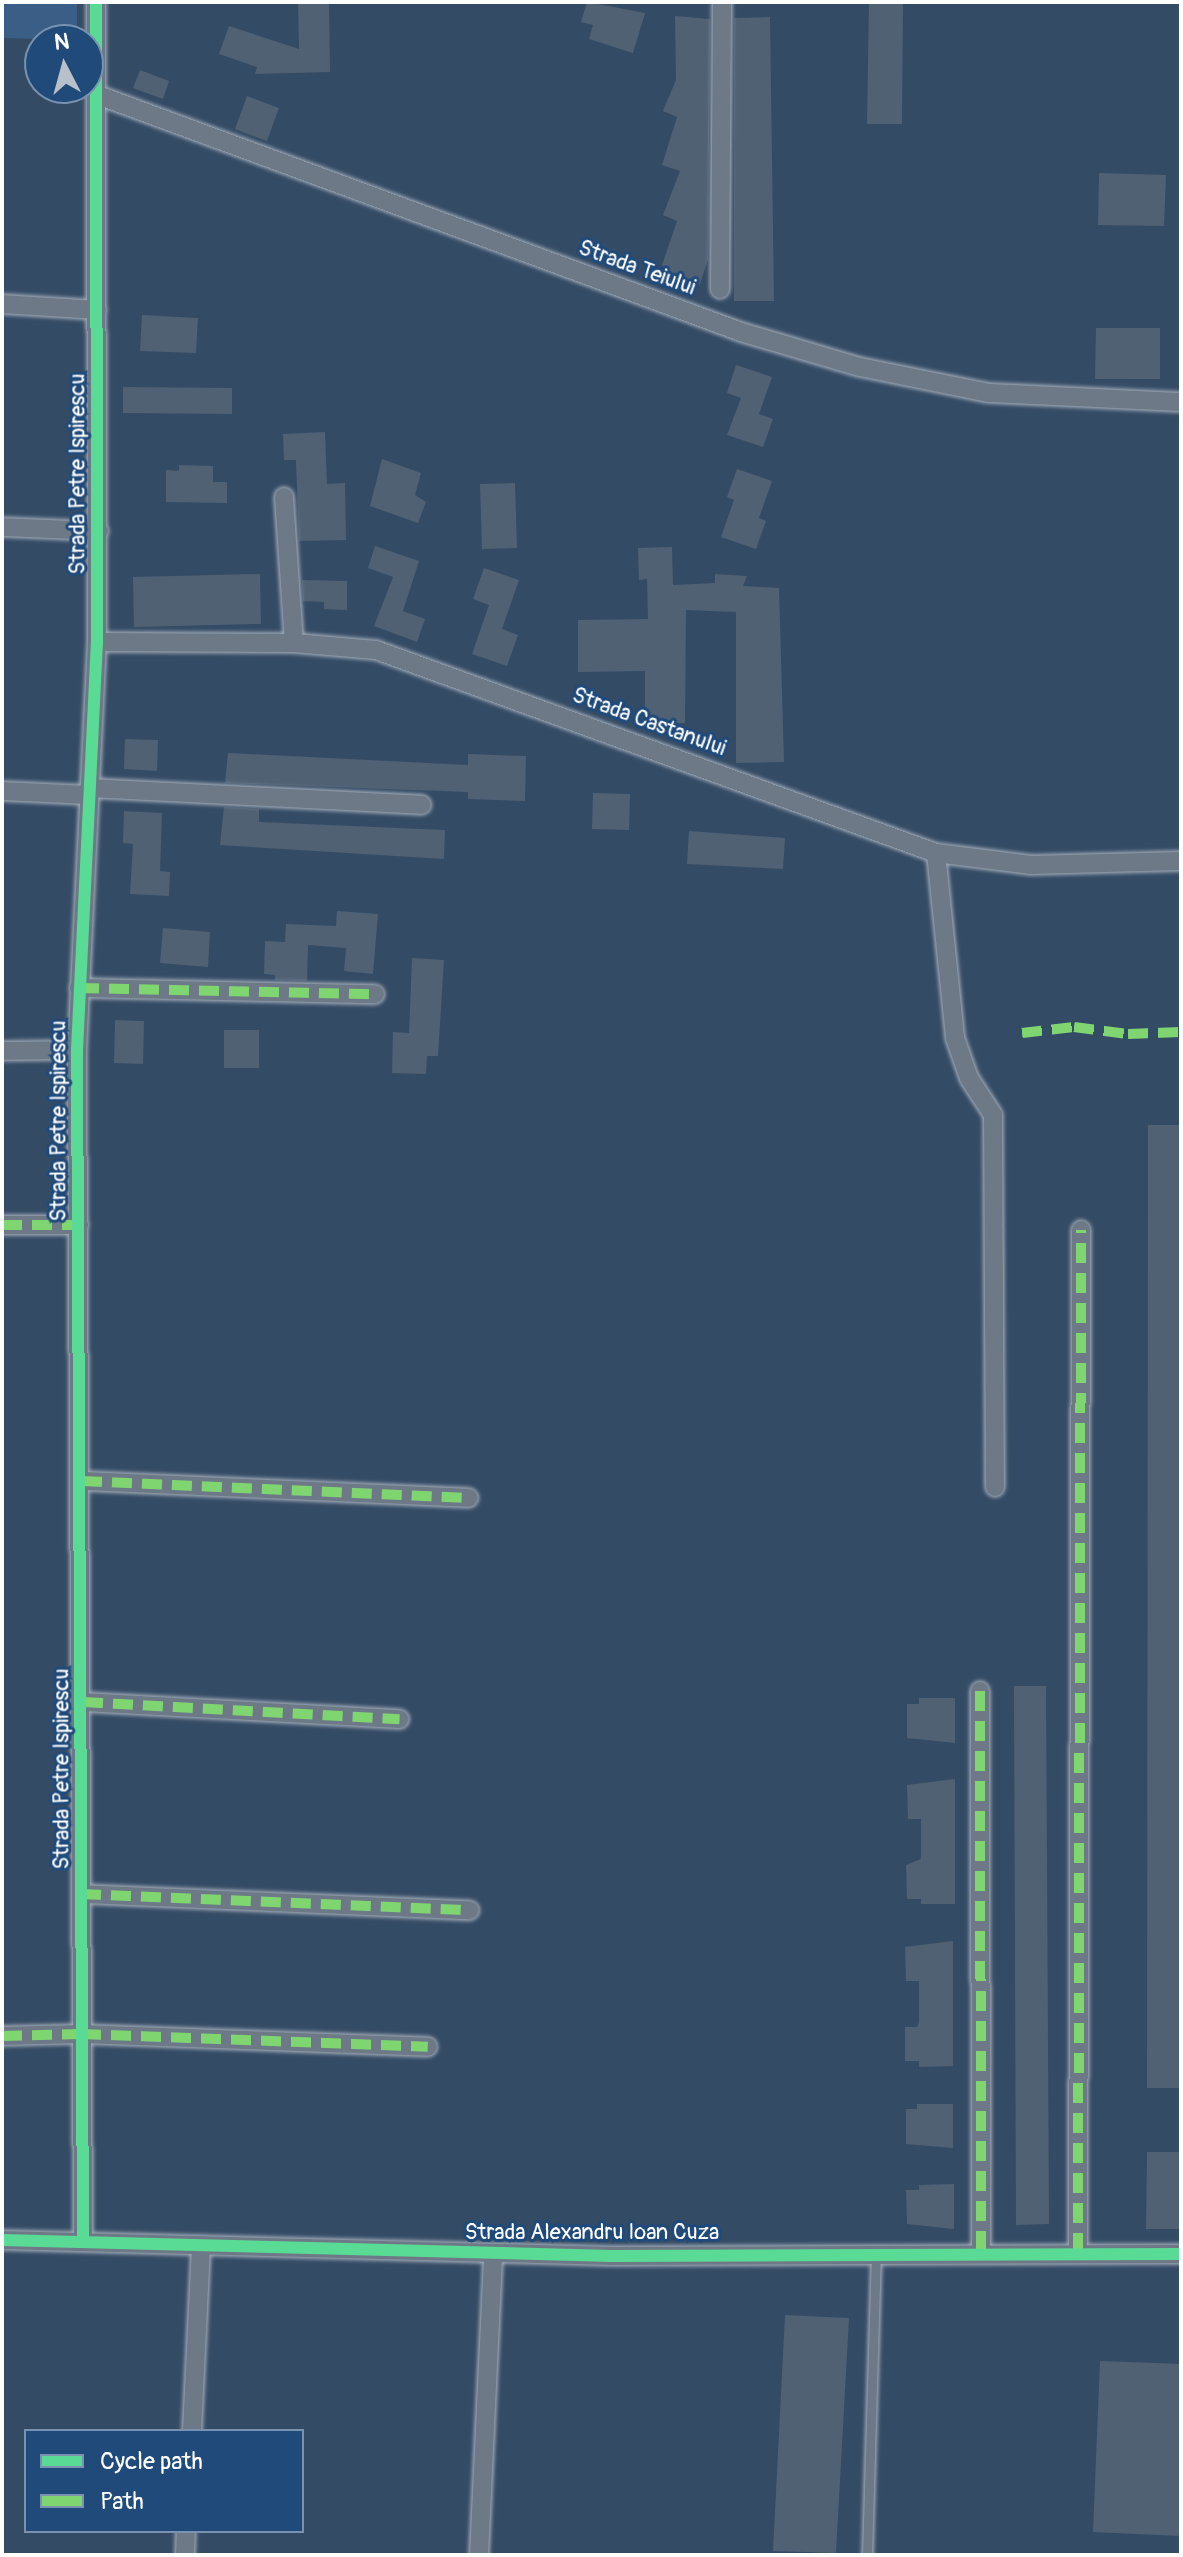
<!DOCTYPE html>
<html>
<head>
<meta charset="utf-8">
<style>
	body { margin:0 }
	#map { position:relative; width:1183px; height:2557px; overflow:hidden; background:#344b65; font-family:Pangolin,sans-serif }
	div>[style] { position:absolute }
	.green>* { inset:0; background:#3b5e86 }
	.building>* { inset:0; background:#506174 }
	.roads { filter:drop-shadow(0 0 2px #a4aeba) drop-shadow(0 0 2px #a4aeba) }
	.lane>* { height:9px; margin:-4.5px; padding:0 4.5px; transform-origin:4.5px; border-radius:4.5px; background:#6d7986 }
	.street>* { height:18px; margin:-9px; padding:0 9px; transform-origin:9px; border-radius:9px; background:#6d7986 }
	.quiet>* { height:10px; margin-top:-5px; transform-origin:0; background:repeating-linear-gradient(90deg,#7fd670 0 20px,transparent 0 30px) }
	.cycleway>* { height:12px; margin:-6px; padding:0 6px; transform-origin:6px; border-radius:6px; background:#5adb95 }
	span { translate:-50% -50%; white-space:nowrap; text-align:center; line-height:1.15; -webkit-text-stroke:6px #1f4a7a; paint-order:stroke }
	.street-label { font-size:22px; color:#fff }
	.frame { position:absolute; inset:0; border:4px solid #fff; pointer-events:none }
	.legend { position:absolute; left:24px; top:2429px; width:280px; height:104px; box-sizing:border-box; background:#1f4a7a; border:2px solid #7992af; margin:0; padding:10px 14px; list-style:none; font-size:24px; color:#fff }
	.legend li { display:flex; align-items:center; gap:16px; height:40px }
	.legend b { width:40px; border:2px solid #7992af }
	.north { position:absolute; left:24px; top:24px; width:80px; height:80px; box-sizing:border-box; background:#1f4a7a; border:2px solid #7992af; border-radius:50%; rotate:354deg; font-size:22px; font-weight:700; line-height:32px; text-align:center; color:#fff }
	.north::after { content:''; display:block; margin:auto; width:28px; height:36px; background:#b8c0c9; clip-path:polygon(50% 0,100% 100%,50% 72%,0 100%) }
</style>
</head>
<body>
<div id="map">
	<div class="green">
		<div style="clip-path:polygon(2px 2px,77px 2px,77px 40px,2px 38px)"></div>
	</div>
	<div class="building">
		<div style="clip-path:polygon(298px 2px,329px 2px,330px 72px,255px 74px,257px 67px,219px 54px,229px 26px,299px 49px)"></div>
		<div style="clip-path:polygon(587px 2px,645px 13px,633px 53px,589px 39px,593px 25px,581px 22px)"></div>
		<div style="clip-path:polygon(869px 2px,903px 2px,902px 124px,867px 124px)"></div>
		<div style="clip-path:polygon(675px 16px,710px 19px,708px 259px,700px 284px,660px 271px,677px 221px,663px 215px,680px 171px,662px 165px,677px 117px,663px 111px,676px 80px)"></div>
		<div style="clip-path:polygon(770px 17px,774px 301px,734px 301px,734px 18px)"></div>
		<div style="clip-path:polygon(140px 70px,169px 81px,163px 99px,133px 88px)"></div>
		<div style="clip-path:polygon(247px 96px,279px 108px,267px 141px,235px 129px)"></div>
		<div style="clip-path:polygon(1099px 173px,1166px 175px,1164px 226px,1098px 225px)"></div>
		<div style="clip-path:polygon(142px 315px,198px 318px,196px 353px,140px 351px)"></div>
		<div style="clip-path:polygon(1096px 328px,1160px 328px,1160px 379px,1095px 379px)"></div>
		<div style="clip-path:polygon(736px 365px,772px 377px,759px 414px,773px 419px,763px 447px,727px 435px,741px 398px,727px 393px)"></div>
		<div style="clip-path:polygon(123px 387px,232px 388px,232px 414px,123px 413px)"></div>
		<div style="clip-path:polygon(325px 432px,327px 484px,345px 483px,346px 540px,299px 541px,296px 460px,284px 460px,283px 434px)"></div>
		<div style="clip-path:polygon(382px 459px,421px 473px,415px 495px,426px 502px,418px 523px,370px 506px)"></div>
		<div style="clip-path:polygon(179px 465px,213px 466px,213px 482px,227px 482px,227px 503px,166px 502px,166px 470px,179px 471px)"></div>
		<div style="clip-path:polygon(737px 469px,772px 481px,759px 518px,766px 521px,756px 549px,721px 537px,734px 500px,727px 497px)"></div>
		<div style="clip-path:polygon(515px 483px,517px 548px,482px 549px,480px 484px)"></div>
		<div style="clip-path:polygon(375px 546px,419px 561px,403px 611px,425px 619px,417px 642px,374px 626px,393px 577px,368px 568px)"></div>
		<div style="clip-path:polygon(672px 547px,673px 585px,715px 583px,715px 574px,747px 576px,743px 586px,779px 588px,784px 762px,736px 763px,736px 612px,686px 610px,685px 723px,645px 723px,645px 671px,578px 672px,578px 620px,648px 619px,647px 579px,639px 580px,638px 548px)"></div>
		<div style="clip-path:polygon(484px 568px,519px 580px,502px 629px,518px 635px,507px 666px,472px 654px,489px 605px,473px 599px)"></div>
		<div style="clip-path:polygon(260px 574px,261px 624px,134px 627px,133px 577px)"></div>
		<div style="clip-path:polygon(302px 580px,347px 581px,347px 610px,324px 609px,324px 602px,303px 601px)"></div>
		<div style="clip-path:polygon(125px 739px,158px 740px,157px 771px,124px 769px)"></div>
		<div style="clip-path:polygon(228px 753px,468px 765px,468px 754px,526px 756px,525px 801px,468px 799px,468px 792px,225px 783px)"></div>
		<div style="clip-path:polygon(593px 793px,630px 794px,629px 830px,592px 829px)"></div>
		<div style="clip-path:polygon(224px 807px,259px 809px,259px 822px,445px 830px,444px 859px,220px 845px)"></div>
		<div style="clip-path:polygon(124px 811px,162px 813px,160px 871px,170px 872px,169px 896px,130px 894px,133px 844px,123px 843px)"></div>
		<div style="clip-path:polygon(689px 831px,785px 838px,783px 869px,687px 864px)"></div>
		<div style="clip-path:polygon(337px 911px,378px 914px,373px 974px,344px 971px,346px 948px,308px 945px,307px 981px,275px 980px,275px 975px,264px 974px,265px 941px,285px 942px,286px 924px,336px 926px)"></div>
		<div style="clip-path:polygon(163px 928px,210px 932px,208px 967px,160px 963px)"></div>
		<div style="clip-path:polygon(412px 958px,444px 960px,438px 1056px,427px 1056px,426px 1074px,392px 1073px,393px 1032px,409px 1033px)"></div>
		<div style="clip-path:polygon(115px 1020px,144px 1021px,143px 1064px,114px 1063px)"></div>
		<div style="clip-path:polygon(224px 1030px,259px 1030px,259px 1068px,224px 1068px)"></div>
		<div style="clip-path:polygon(1148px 1125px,1181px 1125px,1181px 2088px,1147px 2088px)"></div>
		<div style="clip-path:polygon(1014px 1686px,1046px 1686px,1049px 2224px,1016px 2225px)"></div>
		<div style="clip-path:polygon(919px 1698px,955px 1698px,955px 1743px,907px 1738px,907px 1704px,919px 1704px)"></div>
		<div style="clip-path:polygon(955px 1779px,955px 1904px,921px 1904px,921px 1899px,907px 1899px,906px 1865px,921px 1859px,921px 1819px,908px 1819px,907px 1785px)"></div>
		<div style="clip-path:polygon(953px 1941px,953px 2066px,919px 2067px,919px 2061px,905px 2061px,905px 2027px,917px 2027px,919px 2022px,919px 1981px,906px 1981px,905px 1947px)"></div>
		<div style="clip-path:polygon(917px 2104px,953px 2104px,953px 2148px,906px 2144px,906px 2109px,917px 2109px)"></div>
		<div style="clip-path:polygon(1147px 2152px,1181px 2152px,1181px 2229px,1146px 2229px)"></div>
		<div style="clip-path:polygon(954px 2184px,954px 2229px,907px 2224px,906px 2190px,919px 2190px,919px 2185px)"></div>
		<div style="clip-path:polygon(785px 2315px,849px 2318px,836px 2553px,773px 2551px)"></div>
		<div style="clip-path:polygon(1100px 2361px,1181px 2364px,1181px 2536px,1093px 2532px)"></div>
	</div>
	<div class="roads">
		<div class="lane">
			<div style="left:867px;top:2555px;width:300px;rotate:-88.3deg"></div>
		</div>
		<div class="street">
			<div style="left:95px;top:94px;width:688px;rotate:20.22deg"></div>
			<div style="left:741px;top:332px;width:124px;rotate:16.4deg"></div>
			<div style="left:860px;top:367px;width:132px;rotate:11.4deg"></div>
			<div style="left:989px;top:393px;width:192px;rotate:2.7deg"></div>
			<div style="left:720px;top:289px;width:287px;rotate:-89.6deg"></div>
			<div style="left:2px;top:304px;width:95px;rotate:3.6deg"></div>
			<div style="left:284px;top:497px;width:146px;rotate:86.1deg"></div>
			<div style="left:2px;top:527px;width:97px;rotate:2.4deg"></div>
			<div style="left:97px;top:642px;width:197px;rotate:0.3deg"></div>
			<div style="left:294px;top:643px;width:82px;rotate:4.9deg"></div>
			<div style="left:376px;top:650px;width:596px;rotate:19.93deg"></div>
			<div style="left:936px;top:853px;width:96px;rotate:7.2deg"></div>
			<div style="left:1031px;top:865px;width:150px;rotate:-1.5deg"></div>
			<div style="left:89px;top:788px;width:333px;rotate:2.9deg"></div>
			<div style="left:2px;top:791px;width:86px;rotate:2.7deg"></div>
			<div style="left:936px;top:853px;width:186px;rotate:84.1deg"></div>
			<div style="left:955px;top:1038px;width:42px;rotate:70.7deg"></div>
			<div style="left:969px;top:1078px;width:44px;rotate:57deg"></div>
			<div style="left:993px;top:1115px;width:372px;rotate:89.7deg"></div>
			<div style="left:79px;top:988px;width:296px;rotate:1.2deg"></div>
			<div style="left:2px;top:1051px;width:75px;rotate:-0.8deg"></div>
			<div style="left:2px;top:1225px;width:77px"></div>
			<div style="left:82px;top:1481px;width:387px;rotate:2.5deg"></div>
			<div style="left:980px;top:1691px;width:561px;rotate:89.9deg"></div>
			<div style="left:83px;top:1702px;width:317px;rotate:3.1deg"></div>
			<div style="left:81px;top:1894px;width:389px;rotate:2.4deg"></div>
			<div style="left:2px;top:2036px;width:79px;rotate:-1.5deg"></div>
			<div style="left:81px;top:2034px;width:347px;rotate:2.1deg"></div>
			<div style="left:2px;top:2240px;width:610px;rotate:1.5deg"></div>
			<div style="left:612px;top:2256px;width:569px;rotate:-0.2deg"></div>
			<div style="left:83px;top:2241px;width:1191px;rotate:-90.29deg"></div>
			<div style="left:77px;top:1050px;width:408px;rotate:-87.2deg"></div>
			<div style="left:97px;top:642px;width:640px;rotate:-90.09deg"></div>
			<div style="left:1078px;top:2253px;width:1023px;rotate:-89.83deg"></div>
			<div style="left:192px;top:2431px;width:186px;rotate:-87.2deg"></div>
			<div style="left:185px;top:2555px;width:24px;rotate:-88deg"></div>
			<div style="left:479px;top:2555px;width:302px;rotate:-87.3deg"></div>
		</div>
	</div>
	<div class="quiet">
		<div style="left:79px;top:988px;width:296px;rotate:1.2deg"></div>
		<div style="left:1022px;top:1033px;width:52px;rotate:-6.6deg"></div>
		<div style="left:1074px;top:1027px;width:54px;rotate:7.4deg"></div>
		<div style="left:1128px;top:1034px;width:53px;rotate:-2.2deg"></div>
		<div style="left:2px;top:1225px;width:77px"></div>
		<div style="left:82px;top:1481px;width:387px;rotate:2.5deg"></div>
		<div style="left:980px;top:1691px;width:561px;rotate:89.9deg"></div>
		<div style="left:83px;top:1702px;width:317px;rotate:3.1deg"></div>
		<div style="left:81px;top:1894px;width:389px;rotate:2.4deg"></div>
		<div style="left:2px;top:2036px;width:79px;rotate:-1.5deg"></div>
		<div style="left:81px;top:2034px;width:347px;rotate:2.1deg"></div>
		<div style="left:1078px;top:2253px;width:1023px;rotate:-89.83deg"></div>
	</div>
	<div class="cycleway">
		<div style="left:2px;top:2240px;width:610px;rotate:1.5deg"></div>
		<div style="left:612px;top:2256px;width:569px;rotate:-0.2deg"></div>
		<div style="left:83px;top:2241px;width:1191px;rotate:-90.29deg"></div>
		<div style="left:77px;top:1050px;width:408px;rotate:-87.2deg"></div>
		<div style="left:97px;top:642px;width:640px;rotate:-90.09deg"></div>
	</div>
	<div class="street-label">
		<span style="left:637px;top:268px;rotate:20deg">Strada Teiului</span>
		<span style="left:78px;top:474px;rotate:-90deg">Strada Petre Ispirescu</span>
		<span style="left:649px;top:722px;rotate:20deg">Strada Castanului</span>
		<span style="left:59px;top:1121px;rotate:-90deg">Strada Petre Ispirescu</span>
		<span style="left:62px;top:1769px;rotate:-90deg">Strada Petre Ispirescu</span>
		<span style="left:592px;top:2233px">Strada Alexandru Ioan Cuza</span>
	</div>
	<div class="frame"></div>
	<ul class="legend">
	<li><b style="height:10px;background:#5adb95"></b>Cycle path</li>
	<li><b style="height:10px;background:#7fd670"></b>Path</li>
	</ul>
	<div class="north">N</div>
</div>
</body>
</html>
